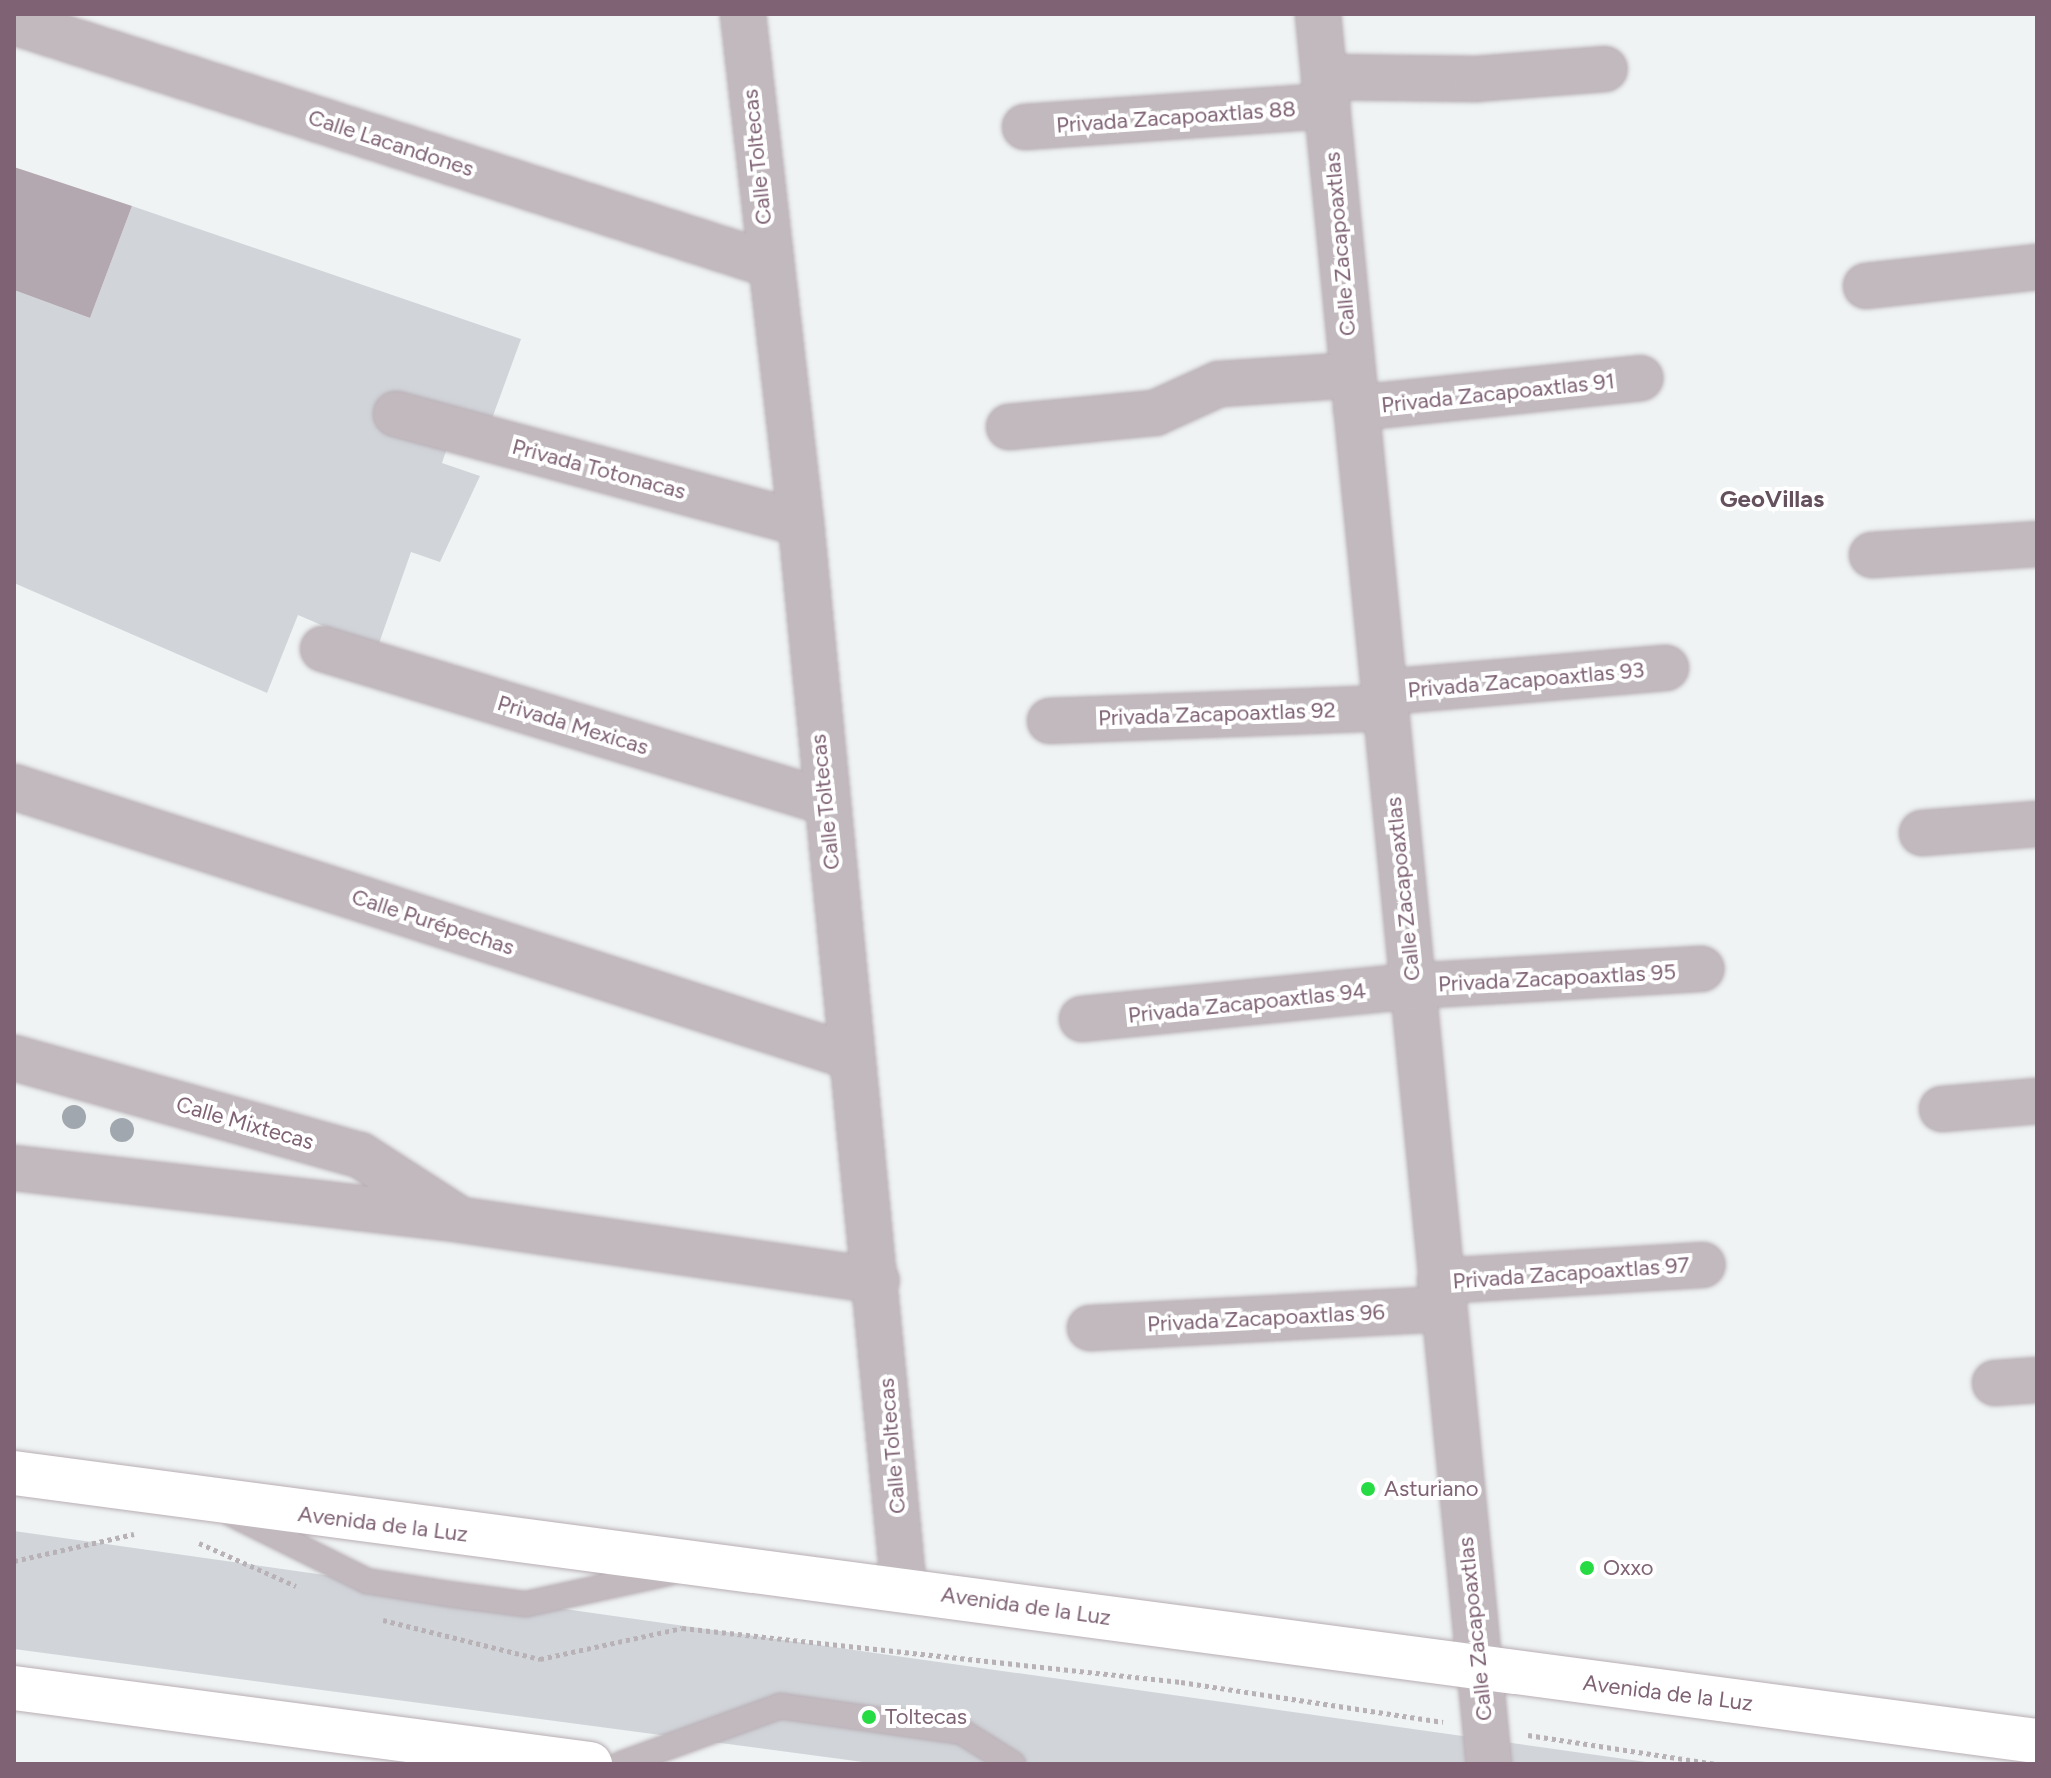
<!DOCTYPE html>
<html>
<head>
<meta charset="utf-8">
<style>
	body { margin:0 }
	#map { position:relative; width:2051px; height:1778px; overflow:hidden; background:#eff3f3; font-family:Figtree,sans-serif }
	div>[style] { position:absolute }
	.green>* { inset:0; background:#d1d5da }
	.building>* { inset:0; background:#b4a8b0 }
	.path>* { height:5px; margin-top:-2.5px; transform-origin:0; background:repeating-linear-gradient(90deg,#b8b2b6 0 4px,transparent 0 8px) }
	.roads { filter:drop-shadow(0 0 2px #b8aeb4) drop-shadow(0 0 2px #b8aeb4) }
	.lane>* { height:24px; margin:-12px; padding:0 12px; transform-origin:12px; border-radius:12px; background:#c1b9be }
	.street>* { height:44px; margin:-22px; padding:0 22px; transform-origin:22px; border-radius:22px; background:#c1b9be }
	.secondary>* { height:44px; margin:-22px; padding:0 22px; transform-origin:22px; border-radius:22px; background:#fff }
	.trees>* { width:24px; height:24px; margin:-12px; border-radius:50%; background:#a1a7af }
	.dots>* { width:22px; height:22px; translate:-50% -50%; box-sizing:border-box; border:4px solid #fff; border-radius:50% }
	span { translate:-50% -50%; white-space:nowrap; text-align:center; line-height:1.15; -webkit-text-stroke:8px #fff; paint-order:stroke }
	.street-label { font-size:22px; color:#7f6375 }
	.poi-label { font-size:22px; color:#7f6375 }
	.left { translate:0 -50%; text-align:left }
	.neighbourhood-label { font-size:24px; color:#65515d; font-weight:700 }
	.frame { position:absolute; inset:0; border:16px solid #7f6375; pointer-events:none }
</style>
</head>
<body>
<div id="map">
	<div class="green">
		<div style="clip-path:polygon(132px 206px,521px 339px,482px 446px,451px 436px,442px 463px,480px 476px,440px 562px,411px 552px,377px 649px,298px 615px,267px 693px,14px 583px,14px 290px,90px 318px)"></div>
		<div style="clip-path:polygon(14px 1531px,367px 1581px,1660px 1764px,878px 1764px,14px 1649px)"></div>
	</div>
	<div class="building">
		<div style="clip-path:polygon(14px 167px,132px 206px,90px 318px,14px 290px)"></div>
	</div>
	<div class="path">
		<div style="left:199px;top:1543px;width:106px;rotate:23.9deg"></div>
		<div style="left:14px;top:1561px;width:123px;rotate:-12.7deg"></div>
		<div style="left:383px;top:1620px;width:162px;rotate:14deg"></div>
		<div style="left:540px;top:1659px;width:145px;rotate:-12.3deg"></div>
		<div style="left:682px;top:1628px;width:502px;rotate:6.18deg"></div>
		<div style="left:1181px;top:1682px;width:265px;rotate:8.7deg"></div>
		<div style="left:1528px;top:1735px;width:190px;rotate:8.8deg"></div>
	</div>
	<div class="roads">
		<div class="lane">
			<div style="left:230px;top:1513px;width:153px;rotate:26.4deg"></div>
			<div style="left:367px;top:1581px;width:82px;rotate:9.1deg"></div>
			<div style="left:448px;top:1594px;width:79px;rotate:7.3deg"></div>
			<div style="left:526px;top:1604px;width:150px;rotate:-12.3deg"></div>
			<div style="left:621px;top:1764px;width:169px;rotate:-20deg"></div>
			<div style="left:780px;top:1706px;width:184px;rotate:8.1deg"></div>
			<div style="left:962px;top:1732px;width:60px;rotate:32.1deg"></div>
		</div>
		<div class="street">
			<div style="left:743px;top:14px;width:512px;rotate:83.5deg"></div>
			<div style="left:801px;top:523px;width:1072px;rotate:84.49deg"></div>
			<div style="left:1318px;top:14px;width:1758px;rotate:84.42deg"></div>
			<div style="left:14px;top:22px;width:792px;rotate:17.79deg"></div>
			<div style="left:1324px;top:77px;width:152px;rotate:0.8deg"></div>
			<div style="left:1476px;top:79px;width:129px;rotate:-4.4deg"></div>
			<div style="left:1025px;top:127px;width:303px;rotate:-4deg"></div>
			<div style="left:1866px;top:286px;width:172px;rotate:-6.3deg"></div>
			<div style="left:1356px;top:408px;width:286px;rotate:-6deg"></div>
			<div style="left:396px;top:414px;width:419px;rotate:15.1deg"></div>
			<div style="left:1009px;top:427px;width:147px;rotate:-5.5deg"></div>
			<div style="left:1155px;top:413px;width:70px;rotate:-24.4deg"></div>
			<div style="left:1219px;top:384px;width:134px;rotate:-3.8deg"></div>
			<div style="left:1872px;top:555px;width:165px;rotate:-3.8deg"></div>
			<div style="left:323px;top:649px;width:523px;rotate:16.91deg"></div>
			<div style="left:1385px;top:692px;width:282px;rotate:-4.9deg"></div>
			<div style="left:1050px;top:721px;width:335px;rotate:-2.2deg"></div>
			<div style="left:14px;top:787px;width:880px;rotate:17.86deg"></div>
			<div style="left:1922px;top:833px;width:115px;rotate:-4.5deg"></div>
			<div style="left:1082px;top:1019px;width:333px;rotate:-5.7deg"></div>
			<div style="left:1413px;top:986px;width:289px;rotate:-3.4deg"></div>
			<div style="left:14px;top:1058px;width:359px;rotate:15.7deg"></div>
			<div style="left:360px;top:1155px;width:111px;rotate:32.8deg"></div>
			<div style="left:1942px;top:1109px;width:95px;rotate:-4.8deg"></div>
			<div style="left:14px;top:1168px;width:450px;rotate:6.6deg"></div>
			<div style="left:461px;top:1220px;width:420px;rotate:8.3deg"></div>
			<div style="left:1440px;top:1281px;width:263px;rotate:-3.5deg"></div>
			<div style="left:1090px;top:1328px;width:354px;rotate:-3.1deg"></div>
			<div style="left:1995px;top:1383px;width:42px;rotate:-4.1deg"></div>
		</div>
		<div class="secondary">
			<div style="left:14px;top:1473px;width:2041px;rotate:7.55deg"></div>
			<div style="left:14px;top:1688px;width:581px;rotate:7.52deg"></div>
		</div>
	</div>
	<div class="trees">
		<div style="left:74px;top:1117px"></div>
		<div style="left:122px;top:1130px"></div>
	</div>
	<div class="dots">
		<div style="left:1368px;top:1489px;background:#27db45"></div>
		<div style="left:1587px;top:1568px;background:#27db45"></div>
		<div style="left:869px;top:1717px;background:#27db45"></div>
	</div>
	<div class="street-label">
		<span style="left:1176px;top:117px;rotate:-4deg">Privada Zacapoaxtlas 88</span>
		<span style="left:391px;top:143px;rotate:18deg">Calle Lacandones</span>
		<span style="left:757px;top:157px;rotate:-96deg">Calle Toltecas</span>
		<span style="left:1340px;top:244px;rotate:-95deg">Calle Zacapoaxtlas</span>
		<span style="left:1498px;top:393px;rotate:-6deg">Privada Zacapoaxtlas 91</span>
		<span style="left:599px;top:469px;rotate:15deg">Privada Totonacas</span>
		<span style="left:1526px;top:680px;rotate:-5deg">Privada Zacapoaxtlas 93</span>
		<span style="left:1217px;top:714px;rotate:-2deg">Privada Zacapoaxtlas 92</span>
		<span style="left:573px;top:725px;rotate:17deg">Privada Mexicas</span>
		<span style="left:825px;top:802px;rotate:-96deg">Calle Toltecas</span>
		<span style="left:1403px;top:889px;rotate:-96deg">Calle Zacapoaxtlas</span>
		<span style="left:433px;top:922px;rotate:18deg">Calle Purépechas</span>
		<span style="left:1557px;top:978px;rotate:-3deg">Privada Zacapoaxtlas 95</span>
		<span style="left:1247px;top:1003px;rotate:-6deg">Privada Zacapoaxtlas 94</span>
		<span style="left:245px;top:1123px;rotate:16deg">Calle Mixtecas</span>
		<span style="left:1571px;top:1273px;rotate:-4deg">Privada Zacapoaxtlas 97</span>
		<span style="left:1266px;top:1318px;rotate:-3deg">Privada Zacapoaxtlas 96</span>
		<span style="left:892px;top:1446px;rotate:-95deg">Calle Toltecas</span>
		<span style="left:383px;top:1524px;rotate:7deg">Avenida de la Luz</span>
		<span style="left:1026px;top:1606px;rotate:8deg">Avenida de la Luz</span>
		<span style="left:1475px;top:1629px;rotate:-96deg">Calle Zacapoaxtlas</span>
		<span style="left:1668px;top:1693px;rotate:7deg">Avenida de la Luz</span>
	</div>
	<div class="poi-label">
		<span class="left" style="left:1384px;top:1489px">Asturiano</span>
		<span class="left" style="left:1603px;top:1568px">Oxxo</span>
		<span class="left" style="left:885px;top:1717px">Toltecas</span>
	</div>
	<div class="neighbourhood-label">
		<span style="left:1772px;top:499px">GeoVillas</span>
	</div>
	<div class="frame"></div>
</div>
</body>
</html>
